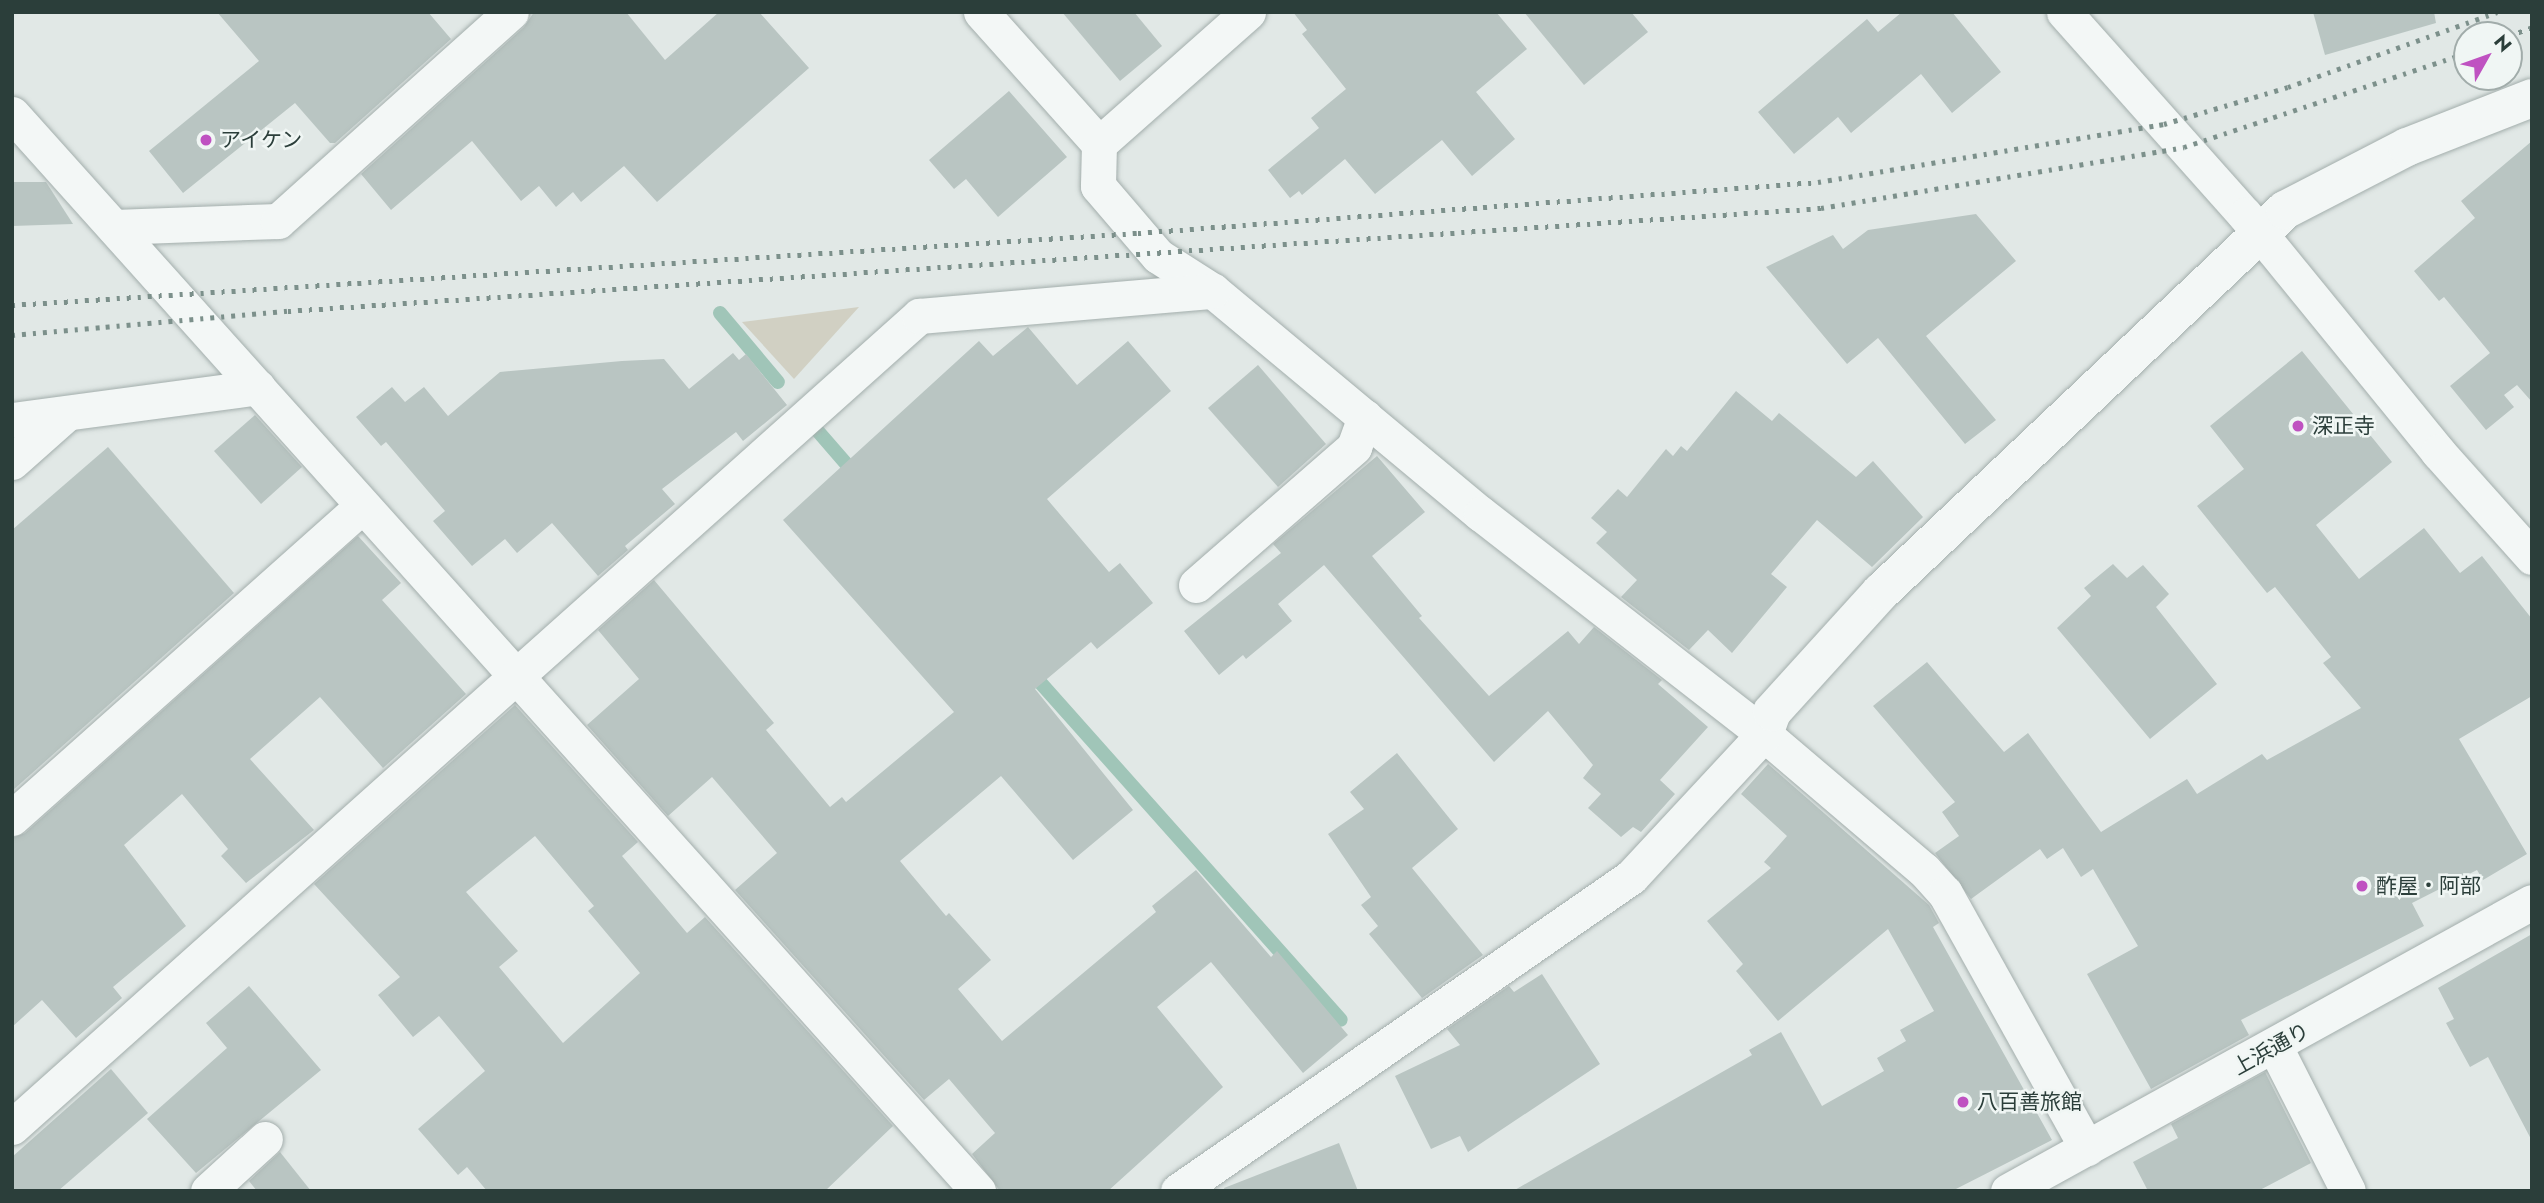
<!DOCTYPE html>
<html>
<head>
<meta charset="utf-8">
<style>
	body { margin:0 }
	#map { position:relative; width:2544px; height:1203px; overflow:hidden; background:#e1e8e6; font-family:Jost,"Noto Sans JP",sans-serif }
	div>[style] { position:absolute }
	.green>* { inset:0; background:#d1d0c3 }
	.stream>* { height:14px; margin:-7px; padding:0 7px; transform-origin:7px; border-radius:7px; background:#a0c5b8 }
	.building>* { inset:0; background:#b9c5c2 }
	.roads { filter:drop-shadow(0 0 2px #a3aeac) drop-shadow(0 0 2px #a3aeac) }
	.minor>* { height:35px; margin:-17.5px; padding:0 17.5px; transform-origin:17.5px; border-radius:17.5px; background:#f3f7f6 }
	.tertiary>* { height:38px; margin:-19px; padding:0 19px; transform-origin:19px; border-radius:19px; background:#f3f7f6 }
	.rail>* { height:5px; margin-top:-2.5px; transform-origin:0; background:repeating-linear-gradient(90deg,#7c908b 0 3.5px,transparent 0 10.5px) }
	.dots>* { width:19px; height:19px; translate:-50% -50%; box-sizing:border-box; border:4px solid #f0f6f4; border-radius:50% }
	span { translate:-50% -50%; white-space:nowrap; text-align:center; line-height:1.15; -webkit-text-stroke:5px #f0f6f4; paint-order:stroke }
	.poi-label { font-size:21px; color:#2b3e3a }
	.left { translate:0 -50%; text-align:left }
	.street-label { font-size:21px; color:#2b3e3a }
	.frame { position:absolute; inset:0; border:14px solid #2b3e3a; pointer-events:none }
	.north { position:absolute; left:2453px; top:21px; width:70px; height:70px; box-sizing:border-box; background:#f0f6f4; border:2px solid #a1acaa; border-radius:50%; rotate:50deg; font-size:19px; font-weight:700; line-height:28px; text-align:center; color:#2b3e3a }
	.north::after { content:''; display:block; margin:auto; width:24px; height:32px; background:#bf52c1; clip-path:polygon(50% 0,100% 100%,50% 72%,0 100%) }
</style>
</head>
<body>
<div id="map">
	<div class="green">
		<div style="clip-path:polygon(859px 307px,794px 379px,742px 322px)"></div>
	</div>
	<div class="stream">
		<div style="left:720px;top:313px;width:90px;rotate:50deg"></div>
		<div style="left:816px;top:429px;width:61px;rotate:49deg"></div>
		<div style="left:1030px;top:671px;width:467px;rotate:48.3deg"></div>
	</div>
	<div class="building">
		<div style="clip-path:polygon(217px 12px,428px 12px,451px 39px,335px 143px,330px 143px,295px 103px,183px 193px,149px 151px,259px 61px)"></div>
		<div style="clip-path:polygon(534px 12px,626px 12px,665px 60px,719px 12px,759px 12px,809px 68px,657px 202px,624px 166px,581px 202px,573px 192px,556px 207px,539px 186px,521px 201px,472px 141px,391px 210px,361px 174px,524px 27px)"></div>
		<div style="clip-path:polygon(1062px 12px,1134px 12px,1162px 46px,1120px 81px)"></div>
		<div style="clip-path:polygon(1293px 12px,1496px 12px,1527px 49px,1476px 92px,1515px 139px,1472px 176px,1442px 140px,1375px 194px,1345px 159px,1302px 195px,1299px 191px,1290px 198px,1268px 170px,1319px 128px,1311px 118px,1346px 89px,1302px 34px,1307px 30px)"></div>
		<div style="clip-path:polygon(1524px 12px,1631px 12px,1648px 32px,1584px 85px)"></div>
		<div style="clip-path:polygon(1902px 12px,1952px 12px,2001px 72px,1952px 113px,1921px 74px,1851px 133px,1838px 117px,1794px 154px,1758px 112px,1867px 19px,1878px 32px)"></div>
		<div style="clip-path:polygon(2313px 12px,2434px 12px,2436px 23px,2325px 55px)"></div>
		<div style="clip-path:polygon(1009px 91px,1067px 157px,998px 217px,966px 179px,954px 189px,929px 160px)"></div>
		<div style="clip-path:polygon(2532px 141px,2532px 402px,2517px 385px,2504px 395px,2514px 407px,2486px 430px,2450px 386px,2490px 353px,2444px 297px,2439px 301px,2414px 271px,2475px 218px,2461px 201px)"></div>
		<div style="clip-path:polygon(12px 182px,46px 182px,73px 224px,12px 226px)"></div>
		<div style="clip-path:polygon(1976px 214px,2016px 261px,1926px 336px,1996px 420px,1965px 444px,1878px 338px,1847px 364px,1766px 267px,1833px 235px,1843px 249px,1868px 230px)"></div>
		<div style="clip-path:polygon(1028px 327px,1077px 385px,1128px 341px,1171px 391px,1047px 499px,1109px 572px,1120px 563px,1153px 603px,1097px 649px,1091px 642px,1035px 689px,1133px 810px,1073px 860px,1001px 776px,900px 861px,946px 916px,949px 913px,991px 960px,958px 989px,1002px 1041px,1156px 912px,1152px 906px,1196px 870px,1271px 957px,1277px 951px,1348px 1035px,1303px 1073px,1211px 962px,1157px 1007px,1223px 1087px,1108px 1191px,1000px 1191px,972px 1154px,995px 1133px,949px 1079px,924px 1100px,735px 890px,777px 853px,712px 777px,668px 816px,587px 725px,639px 679px,598px 630px,654px 580px,774px 723px,766px 730px,830px 807px,842px 797px,846px 802px,954px 712px,783px 520px,979px 341px,993px 356px)"></div>
		<div style="clip-path:polygon(2302px 351px,2392px 462px,2316px 525px,2359px 579px,2424px 528px,2460px 573px,2482px 556px,2532px 619px,2532px 696px,2459px 739px,2527px 854px,2483px 880px,2477px 870px,2412px 903px,2424px 926px,2241px 1020px,2249px 1035px,2151px 1089px,2087px 974px,2138px 946px,2093px 869px,2081px 877px,2063px 848px,2047px 859px,2040px 849px,1971px 899px,1935px 853px,1959px 836px,1942px 812px,1955px 802px,1873px 706px,1927px 662px,2004px 752px,2028px 733px,2101px 832px,2187px 779px,2197px 794px,2262px 754px,2267px 760px,2361px 708px,2323px 663px,2331px 657px,2275px 587px,2267px 593px,2197px 506px,2244px 469px,2210px 426px)"></div>
		<div style="clip-path:polygon(733px 353px,739px 360px,746px 354px,787px 405px,743px 441px,736px 432px,662px 489px,675px 504px,625px 546px,628px 550px,598px 576px,552px 523px,517px 553px,505px 539px,472px 566px,433px 521px,445px 511px,386px 442px,381px 446px,356px 417px,392px 387px,405px 402px,424px 387px,448px 416px,500px 372px,622px 361px,664px 359px,689px 389px)"></div>
		<div style="clip-path:polygon(1258px 365px,1326px 444px,1278px 487px,1208px 408px)"></div>
		<div style="clip-path:polygon(1736px 391px,1772px 421px,1779px 413px,1856px 477px,1873px 461px,1923px 517px,1872px 567px,1817px 520px,1771px 574px,1787px 587px,1732px 653px,1708px 630px,1689px 650px,1621px 597px,1637px 580px,1596px 543px,1607px 532px,1591px 518px,1618px 489px,1627px 497px,1666px 449px,1673px 456px,1681px 446px,1687px 451px)"></div>
		<div style="clip-path:polygon(255px 415px,302px 467px,261px 504px,214px 451px)"></div>
		<div style="clip-path:polygon(108px 447px,234px 593px,12px 791px,12px 530px)"></div>
		<div style="clip-path:polygon(1377px 456px,1425px 512px,1372px 556px,1422px 616px,1419px 618px,1489px 696px,1568px 631px,1579px 644px,1594px 627px,1662px 680px,1658px 684px,1708px 727px,1660px 780px,1675px 794px,1641px 832px,1633px 827px,1621px 837px,1588px 808px,1601px 794px,1583px 778px,1593px 765px,1548px 711px,1494px 762px,1324px 565px,1278px 604px,1292px 621px,1246px 659px,1243px 655px,1219px 675px,1184px 631px,1281px 553px,1273px 544px)"></div>
		<div style="clip-path:polygon(358px 536px,401px 583px,382px 600px,466px 694px,383px 768px,320px 697px,250px 759px,314px 830px,246px 883px,221px 856px,228px 849px,182px 794px,124px 845px,186px 926px,113px 987px,122px 998px,76px 1038px,42px 1000px,12px 1027px,12px 838px,25px 833px)"></div>
		<div style="clip-path:polygon(2113px 564px,2127px 578px,2143px 565px,2169px 594px,2156px 607px,2217px 684px,2150px 739px,2057px 628px,2091px 596px,2084px 588px)"></div>
		<div style="clip-path:polygon(evenodd,515px 705px,638px 842px,622px 856px,687px 933px,705px 917px,893px 1126px,825px 1191px,487px 1191px,467px 1167px,458px 1175px,418px 1129px,485px 1071px,439px 1016px,413px 1037px,378px 995px,400px 977px,314px 884px,515px 705px,535px 836px,594px 906px,588px 911px,640px 973px,563px 1043px,499px 967px,518px 951px,466px 892px,535px 836px)"></div>
		<div style="clip-path:polygon(1397px 753px,1458px 829px,1412px 868px,1483px 955px,1422px 998px,1369px 934px,1378px 926px,1361px 905px,1371px 897px,1328px 834px,1364px 809px,1350px 792px)"></div>
		<div style="clip-path:polygon(1768px 764px,1929px 905px,1939px 923px,1933px 927px,2052px 1140px,1952px 1191px,1513px 1191px,1752px 1055px,1749px 1050px,1781px 1032px,1822px 1106px,1884px 1071px,1877px 1058px,1906px 1041px,1900px 1030px,1934px 1011px,1888px 929px,1778px 1021px,1736px 971px,1743px 964px,1707px 921px,1771px 868px,1764px 862px,1787px 836px,1741px 794px)"></div>
		<div style="clip-path:polygon(2532px 934px,2532px 1141px,2488px 1057px,2470px 1067px,2446px 1023px,2454px 1019px,2438px 988px)"></div>
		<div style="clip-path:polygon(1542px 974px,1600px 1064px,1468px 1152px,1460px 1136px,1431px 1149px,1395px 1076px,1460px 1045px,1447px 1029px,1509px 986px,1514px 992px)"></div>
		<div style="clip-path:polygon(249px 986px,321px 1070px,196px 1173px,147px 1119px,227px 1048px,206px 1023px)"></div>
		<div style="clip-path:polygon(111px 1069px,148px 1113px,58px 1191px,12px 1191px,12px 1157px)"></div>
		<div style="clip-path:polygon(2265px 1072px,2311px 1163px,2258px 1191px,2148px 1191px,2133px 1162px,2178px 1138px,2171px 1124px)"></div>
		<div style="clip-path:polygon(1339px 1143px,1358px 1191px,1225px 1191px,1224px 1188px)"></div>
		<div style="clip-path:polygon(280px 1152px,311px 1191px,257px 1191px,249px 1181px)"></div>
	</div>
	<div class="roads">
		<div class="minor">
			<div style="left:981px;top:12px;width:177px;rotate:48.2deg"></div>
			<div style="left:1099px;top:144px;width:42px;rotate:91.4deg"></div>
			<div style="left:1098px;top:186px;width:92px;rotate:49.4deg"></div>
			<div style="left:1158px;top:256px;width:65px;rotate:32.5deg"></div>
			<div style="left:1213px;top:291px;width:349px;rotate:39.8deg"></div>
			<div style="left:1481px;top:514px;width:358px;rotate:37.9deg"></div>
			<div style="left:1764px;top:734px;width:210px;rotate:40.4deg"></div>
			<div style="left:1924px;top:870px;width:31px;rotate:48deg"></div>
			<div style="left:1945px;top:893px;width:292px;rotate:60.9deg"></div>
			<div style="left:2064px;top:12px;width:272px;rotate:48.3deg"></div>
			<div style="left:2245px;top:215px;width:306px;rotate:50.8deg"></div>
			<div style="left:2438px;top:452px;width:141px;rotate:48.2deg"></div>
			<div style="left:12px;top:114px;width:1447px;rotate:48.11deg"></div>
			<div style="left:1099px;top:144px;width:199px;rotate:-41.5deg"></div>
			<div style="left:114px;top:227px;width:164px;rotate:-2.1deg"></div>
			<div style="left:278px;top:221px;width:313px;rotate:-41.9deg"></div>
			<div style="left:12px;top:420px;width:248px;rotate:-7.6deg"></div>
			<div style="left:12px;top:462px;width:72px;rotate:-41.6deg"></div>
			<div style="left:1196px;top:585px;width:210px;rotate:-41.1deg"></div>
			<div style="left:1354px;top:447px;width:32px;rotate:-70deg"></div>
			<div style="left:12px;top:818px;width:469px;rotate:-41.7deg"></div>
			<div style="left:2275px;top:1047px;width:161px;rotate:63.1deg"></div>
			<div style="left:12px;top:1127px;width:1217px;rotate:-41.8deg"></div>
			<div style="left:919px;top:316px;width:295px;rotate:-4.9deg"></div>
			<div style="left:208px;top:1191px;width:77px;rotate:-42.4deg"></div>
			<div style="left:1178px;top:1191px;width:551px;rotate:-34.73deg"></div>
			<div style="left:1631px;top:877px;width:195px;rotate:-47.1deg"></div>
			<div style="left:2008px;top:1191px;width:598px;rotate:-28.88deg"></div>
		</div>
		<div class="tertiary">
			<div style="left:1764px;top:734px;width:23px;rotate:-70deg"></div>
			<div style="left:1772px;top:712px;width:162px;rotate:-47.8deg"></div>
			<div style="left:1881px;top:592px;width:556px;rotate:-43.4deg"></div>
			<div style="left:2285px;top:210px;width:137px;rotate:-27.3deg"></div>
			<div style="left:2407px;top:147px;width:134px;rotate:-21.4deg"></div>
		</div>
	</div>
	<div class="rail">
		<div style="left:2509px;top:36px;width:25px;rotate:-21deg"></div>
		<div style="left:12px;top:305px;width:1128px;rotate:-3.66deg"></div>
		<div style="left:1138px;top:233px;width:682px;rotate:-4.29deg"></div>
		<div style="left:1818px;top:182px;width:351px;rotate:-9.5deg"></div>
		<div style="left:2164px;top:124px;width:129px;rotate:-16.6deg"></div>
		<div style="left:2288px;top:87px;width:222px;rotate:-19.7deg"></div>
		<div style="left:12px;top:335px;width:277px;rotate:-5deg"></div>
		<div style="left:288px;top:311px;width:1536px;rotate:-3.84deg"></div>
		<div style="left:1821px;top:208px;width:368px;rotate:-9.5deg"></div>
		<div style="left:2184px;top:147px;width:298px;rotate:-18.4deg"></div>
	</div>
	<div class="dots">
		<div style="left:206px;top:140px;background:#bf52c1"></div>
		<div style="left:2298px;top:426px;background:#bf52c1"></div>
		<div style="left:2362px;top:886px;background:#bf52c1"></div>
		<div style="left:1963px;top:1102px;background:#bf52c1"></div>
	</div>
	<div class="poi-label">
		<span class="left" style="left:220px;top:140px">アイケン</span>
		<span class="left" style="left:2312px;top:426px">深正寺</span>
		<span class="left" style="left:2376px;top:886px">酢屋・阿部</span>
		<span class="left" style="left:1977px;top:1102px">八百善旅館</span>
	</div>
	<div class="street-label">
		<span style="left:2271px;top:1049px;rotate:-29deg">上浜通り</span>
	</div>
	<div class="frame"></div>
	<div class="north">N</div>
</div>
</body>
</html>
